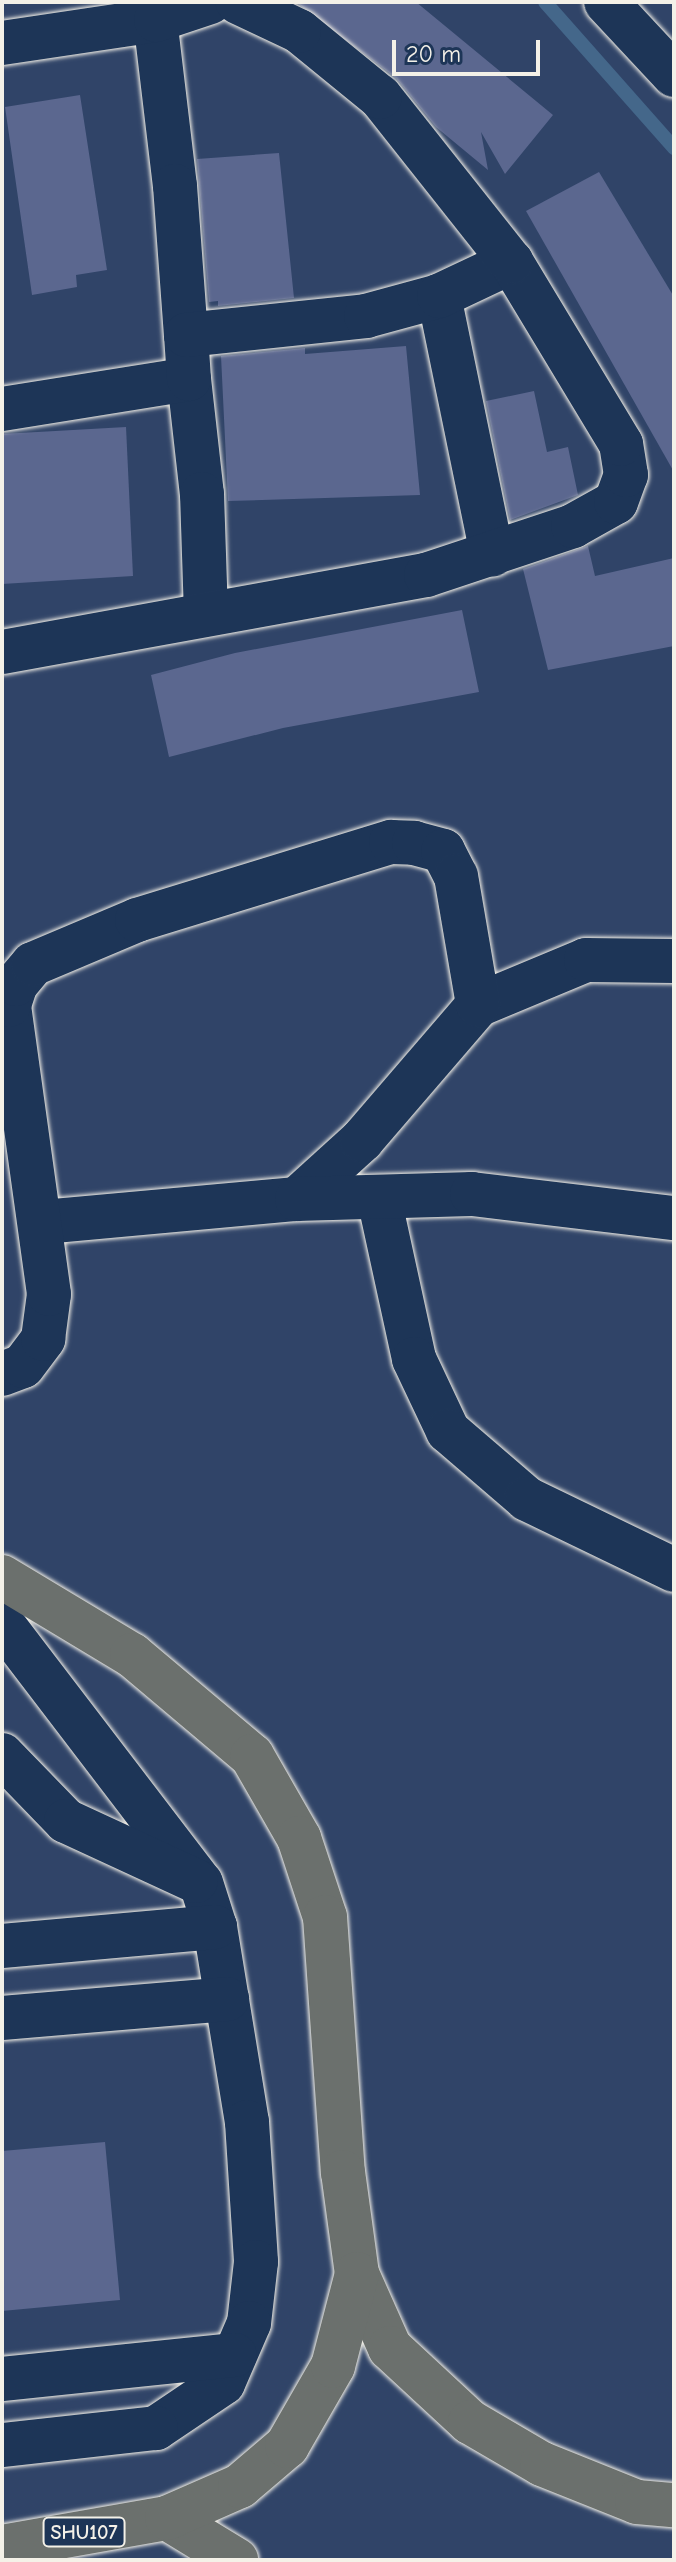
<!DOCTYPE html>
<html>
<head>
<meta charset="utf-8">
<style>
	body { margin:0 }
	#map { position:relative; width:676px; height:2562px; overflow:hidden; background:#304468; font-family:"Comic Neue",sans-serif }
	div>[style] { position:absolute }
	.stream>* { height:14px; margin:-7px; padding:0 7px; transform-origin:7px; border-radius:7px; background:#44678a }
	.building>* { inset:0; background:#5b678f }
	.roads { filter:drop-shadow(0 0 2px #f4f1e8) drop-shadow(0 0 2px #f4f1e8) }
	.minor>* { height:44px; margin:-22px; padding:0 22px; transform-origin:22px; border-radius:22px; background:#1d3557 }
	.major>* { height:44px; margin:-22px; padding:0 22px; transform-origin:22px; border-radius:22px; background:#6b706d }
	span { translate:-50% -50%; white-space:nowrap; text-align:center; line-height:1.15; -webkit-text-stroke:8px #1d3557; paint-order:stroke }
	.shield-label span { padding:2px 6px; background:#1d3557; border:2px solid; border-radius:6px; -webkit-text-stroke-width:0 }
	.shield-label { font-size:20px; color:#f4f1e8; font-weight:700 }
	.frame { position:absolute; inset:0; border:4px solid #f4f1e8; pointer-events:none }
	.scale { position:absolute; left:392px; top:40px; width:148px; height:36px; box-sizing:border-box; border:4px solid #f4f1e8; border-top:0; padding-left:10px; font-size:24px; line-height:28px; white-space:nowrap; color:#f4f1e8; -webkit-text-stroke:6px #1d3557; paint-order:stroke }
</style>
</head>
<body>
<div id="map">
	<div class="stream">
		<div style="left:545px;top:2px;width:195px;rotate:48.5deg"></div>
	</div>
	<div class="building">
		<div style="clip-path:polygon(296px 2px,416px 2px,553px 115px,505px 174px,481px 132px,488px 170px,436px 127px,396px 78px)"></div>
		<div style="clip-path:polygon(80px 95px,107px 270px,76px 275px,77px 287px,32px 295px,5px 107px)"></div>
		<div style="clip-path:polygon(279px 153px,294px 298px,218px 306px,218px 301px,209px 302px,197px 159px)"></div>
		<div style="clip-path:polygon(599px 172px,674px 297px,674px 472px,526px 211px)"></div>
		<div style="clip-path:polygon(406px 346px,420px 495px,228px 501px,221px 356px,305px 348px,305px 354px)"></div>
		<div style="clip-path:polygon(534px 391px,547px 452px,568px 447px,578px 495px,510px 520px,486px 401px)"></div>
		<div style="clip-path:polygon(126px 427px,133px 576px,2px 584px,2px 434px)"></div>
		<div style="clip-path:polygon(588px 546px,595px 576px,674px 558px,674px 646px,548px 670px,523px 569px)"></div>
		<div style="clip-path:polygon(462px 610px,479px 692px,283px 728px,169px 757px,151px 675px,235px 653px)"></div>
		<div style="clip-path:polygon(105px 2142px,120px 2300px,2px 2311px,2px 2151px)"></div>
	</div>
	<div class="roads">
		<div class="minor">
			<div style="left:153px;top:2px;width:185px;rotate:83.2deg"></div>
			<div style="left:175px;top:186px;width:149px;rotate:85.8deg"></div>
			<div style="left:606px;top:2px;width:100px;rotate:47deg"></div>
			<div style="left:2px;top:43px;width:156px;rotate:-8.5deg"></div>
			<div style="left:156px;top:20px;width:57px;rotate:-18.4deg"></div>
			<div style="left:439px;top:296px;width:264px;rotate:78.4deg"></div>
			<div style="left:189px;top:379px;width:116px;rotate:83.6deg"></div>
			<div style="left:202px;top:494px;width:120px;rotate:88.1deg"></div>
			<div style="left:2px;top:409px;width:189px;rotate:-9.1deg"></div>
			<div style="left:189px;top:379px;width:44px;rotate:-93.9deg"></div>
			<div style="left:186px;top:335px;width:181px;rotate:-6deg"></div>
			<div style="left:366px;top:316px;width:76px;rotate:-15.3deg"></div>
			<div style="left:439px;top:296px;width:80px;rotate:-25.3deg"></div>
			<div style="left:2px;top:652px;width:431px;rotate:-10.3deg"></div>
			<div style="left:426px;top:575px;width:155px;rotate:-18.4deg"></div>
			<div style="left:573px;top:526px;width:49px;rotate:-29.2deg"></div>
			<div style="left:616px;top:502px;width:29px;rotate:-70deg"></div>
			<div style="left:626px;top:475px;width:31px;rotate:-99deg"></div>
			<div style="left:621px;top:444px;width:213px;rotate:-121.1deg"></div>
			<div style="left:511px;top:262px;width:211px;rotate:-128.4deg"></div>
			<div style="left:380px;top:97px;width:104px;rotate:-140.8deg"></div>
			<div style="left:299px;top:31px;width:68px;rotate:-154.6deg"></div>
			<div style="left:379px;top:1198px;width:165px;rotate:77.7deg"></div>
			<div style="left:414px;top:1359px;width:80px;rotate:64.7deg"></div>
			<div style="left:448px;top:1431px;width:104px;rotate:40.7deg"></div>
			<div style="left:527px;top:1499px;width:163px;rotate:25.8deg"></div>
			<div style="left:297px;top:1199px;width:88px;rotate:-42.2deg"></div>
			<div style="left:362px;top:1140px;width:178px;rotate:-49.3deg"></div>
			<div style="left:478px;top:1005px;width:117px;rotate:-22.6deg"></div>
			<div style="left:586px;top:960px;width:88px;rotate:0.7deg"></div>
			<div style="left:43px;top:1222px;width:255px;rotate:-5.2deg"></div>
			<div style="left:297px;top:1199px;width:175px;rotate:-1.6deg"></div>
			<div style="left:472px;top:1194px;width:203px;rotate:6.8deg"></div>
			<div style="left:2px;top:1374px;width:22px;rotate:-21deg"></div>
			<div style="left:23px;top:1366px;width:34px;rotate:-53deg"></div>
			<div style="left:43px;top:1339px;width:45px;rotate:-82.4deg"></div>
			<div style="left:49px;top:1294px;width:292px;rotate:-97.9deg"></div>
			<div style="left:9px;top:1005px;width:22px;rotate:-72deg"></div>
			<div style="left:16px;top:984px;width:26px;rotate:-50deg"></div>
			<div style="left:33px;top:964px;width:113px;rotate:-22.9deg"></div>
			<div style="left:137px;top:920px;width:266px;rotate:-17.1deg"></div>
			<div style="left:391px;top:842px;width:23px;rotate:2deg"></div>
			<div style="left:414px;top:843px;width:30px;rotate:15deg"></div>
			<div style="left:443px;top:851px;width:28px;rotate:63deg"></div>
			<div style="left:456px;top:876px;width:131px;rotate:80.3deg"></div>
			<div style="left:2px;top:1623px;width:327px;rotate:52.6deg"></div>
			<div style="left:201px;top:1883px;width:46px;rotate:72.3deg"></div>
			<div style="left:215px;top:1927px;width:198px;rotate:80.7deg"></div>
			<div style="left:247px;top:2122px;width:140px;rotate:86.3deg"></div>
			<div style="left:256px;top:2262px;width:61px;rotate:96.5deg"></div>
			<div style="left:249px;top:2323px;width:65px;rotate:113.4deg"></div>
			<div style="left:223px;top:2383px;width:81px;rotate:146.1deg"></div>
			<div style="left:156px;top:2428px;width:155px;rotate:173.7deg"></div>
			<div style="left:2px;top:1755px;width:92px;rotate:45.9deg"></div>
			<div style="left:66px;top:1821px;width:143px;rotate:24.8deg"></div>
			<div style="left:2px;top:1946px;width:214px;rotate:-5.1deg"></div>
			<div style="left:2px;top:2018px;width:226px;rotate:-4.8deg"></div>
			<div style="left:2px;top:2379px;width:234px;rotate:-5.9deg"></div>
		</div>
		<div class="major">
			<div style="left:2px;top:1577px;width:152px;rotate:31deg"></div>
			<div style="left:132px;top:1655px;width:157px;rotate:40.1deg"></div>
			<div style="left:252px;top:1756px;width:95px;rotate:60.2deg"></div>
			<div style="left:299px;top:1838px;width:83px;rotate:71.8deg"></div>
			<div style="left:325px;top:1917px;width:256px;rotate:86deg"></div>
			<div style="left:343px;top:2172px;width:103px;rotate:82.2deg"></div>
			<div style="left:357px;top:2274px;width:81px;rotate:66deg"></div>
			<div style="left:390px;top:2348px;width:109px;rotate:42.8deg"></div>
			<div style="left:470px;top:2422px;width:83px;rotate:30.3deg"></div>
			<div style="left:542px;top:2464px;width:102px;rotate:21.8deg"></div>
			<div style="left:637px;top:2502px;width:37px;rotate:5deg"></div>
			<div style="left:167px;top:2518px;width:81px;rotate:31.3deg"></div>
			<div style="left:2px;top:2547px;width:168px;rotate:-10deg"></div>
			<div style="left:167px;top:2518px;width:80px;rotate:-23.7deg"></div>
			<div style="left:240px;top:2486px;width:62px;rotate:-40.4deg"></div>
			<div style="left:287px;top:2446px;width:92px;rotate:-60.1deg"></div>
			<div style="left:333px;top:2366px;width:95px;rotate:-75.4deg"></div>
		</div>
	</div>
	<div class="shield-label">
		<span style="left:84px;top:2532px">SHU107</span>
	</div>
	<div class="frame"></div>
	<div class="scale">20 m</div>
</div>
</body>
</html>
